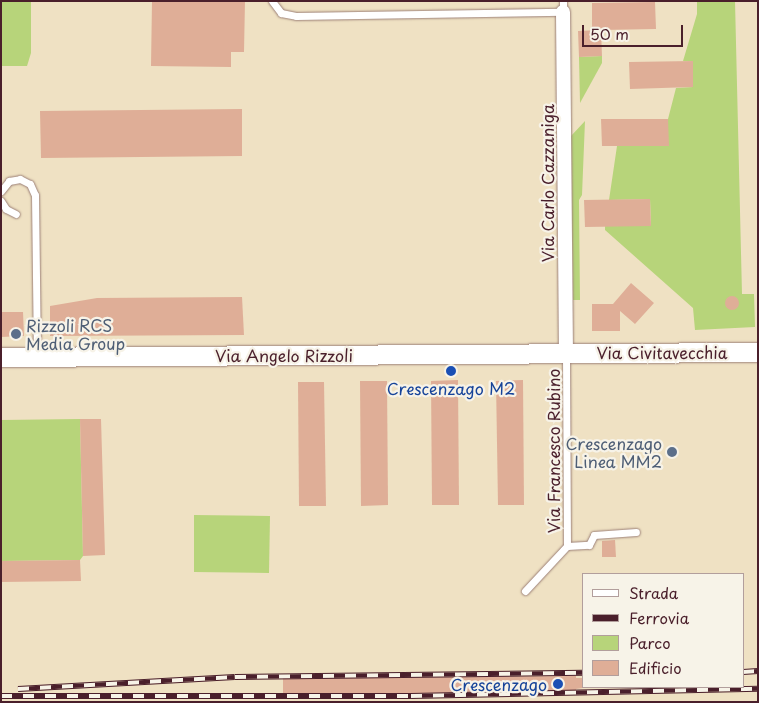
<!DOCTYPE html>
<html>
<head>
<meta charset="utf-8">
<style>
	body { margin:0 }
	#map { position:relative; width:759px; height:703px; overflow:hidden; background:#efe1c3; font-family:"Playpen Sans",sans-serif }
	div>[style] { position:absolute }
	.green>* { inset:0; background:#b7d47a }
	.building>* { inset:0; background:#dfae97 }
	.round { border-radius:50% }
	.roads { filter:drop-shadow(0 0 1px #9c8077) drop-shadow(0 0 1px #9c8077) }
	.lane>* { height:7px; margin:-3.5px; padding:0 3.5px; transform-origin:3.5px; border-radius:3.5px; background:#fff }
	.street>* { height:14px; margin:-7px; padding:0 7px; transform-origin:7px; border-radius:7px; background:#fff }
	.secondary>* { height:19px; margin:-9.5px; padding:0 9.5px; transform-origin:9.5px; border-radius:9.5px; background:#fff }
	.rail>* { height:5.5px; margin-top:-2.75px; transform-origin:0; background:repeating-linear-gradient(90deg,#f7f3e8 0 11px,#4a1f2b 0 22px); box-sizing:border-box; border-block:1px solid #4a1f2b }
	.dots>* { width:14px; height:14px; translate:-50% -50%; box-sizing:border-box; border:2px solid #f7f3e8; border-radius:50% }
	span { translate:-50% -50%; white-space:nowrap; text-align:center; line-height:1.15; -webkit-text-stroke:4.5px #f7f3e8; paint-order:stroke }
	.street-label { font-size:16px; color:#4a1f2b }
	.service-label { font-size:16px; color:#4e5e75 }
	.left { translate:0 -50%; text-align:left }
	.right { translate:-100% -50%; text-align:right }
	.transit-label { font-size:16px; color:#164399 }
	.frame { position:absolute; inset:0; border:2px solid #4a1f2b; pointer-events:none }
	.legend { position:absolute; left:582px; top:573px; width:162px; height:115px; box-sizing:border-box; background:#f7f3e8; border:1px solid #b29e9c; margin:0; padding:6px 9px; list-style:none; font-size:15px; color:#4a1f2b }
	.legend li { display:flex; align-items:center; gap:10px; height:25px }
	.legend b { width:25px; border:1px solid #b29e9c }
	.scale { position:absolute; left:582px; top:25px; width:101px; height:22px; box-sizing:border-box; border:2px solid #4a1f2b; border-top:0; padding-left:6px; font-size:15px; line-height:18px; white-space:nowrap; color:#4a1f2b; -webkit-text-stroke:4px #f7f3e8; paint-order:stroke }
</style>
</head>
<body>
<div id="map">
	<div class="green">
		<div style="clip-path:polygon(1px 1px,31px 1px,31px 53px,27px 66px,1px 66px)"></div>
		<div style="clip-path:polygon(697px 1px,735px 1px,742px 294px,754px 294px,755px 327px,695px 330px,693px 308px,605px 230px,605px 226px,651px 225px,650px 199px,609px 200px,617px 146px,668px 146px,668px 119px,676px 88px,693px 87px,693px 61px,683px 61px,697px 14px)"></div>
		<div style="clip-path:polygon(602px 56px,602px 63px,580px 103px,579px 57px)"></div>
		<div style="clip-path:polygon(585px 121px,582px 195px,579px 200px,580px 300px,573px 300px,571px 136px)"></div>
		<div style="clip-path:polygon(80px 419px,83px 556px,80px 560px,1px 561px,1px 420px)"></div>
		<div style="clip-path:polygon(194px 515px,270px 516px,269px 573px,194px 572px)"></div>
	</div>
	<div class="building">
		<div style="clip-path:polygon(152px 1px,245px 1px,244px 52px,231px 52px,231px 67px,151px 66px)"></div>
		<div style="clip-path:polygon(655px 2px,656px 29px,601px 30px,602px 56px,579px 57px,578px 31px,600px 30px,592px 30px,592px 3px)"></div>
		<div style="clip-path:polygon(693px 61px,693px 87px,630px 89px,629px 62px)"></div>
		<div style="clip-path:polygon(242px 109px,242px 156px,41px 158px,40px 111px)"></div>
		<div style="clip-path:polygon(601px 119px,668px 119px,669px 146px,602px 146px)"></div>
		<div style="clip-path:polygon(650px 199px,651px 226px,585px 227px,584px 200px)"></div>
		<div style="clip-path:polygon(631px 283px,654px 303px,635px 324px,620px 311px,620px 331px,592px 331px,592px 304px,613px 304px)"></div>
		<div class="round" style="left:725px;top:296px;width:14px;height:14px"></div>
		<div style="clip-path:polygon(242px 297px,244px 335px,50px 336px,50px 306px,97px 298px)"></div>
		<div style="clip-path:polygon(1px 312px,23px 312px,24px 336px,1px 337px)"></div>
		<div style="clip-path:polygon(458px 380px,459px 505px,432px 505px,431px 381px)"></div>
		<div style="clip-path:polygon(523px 380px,524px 505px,498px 505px,496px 381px)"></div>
		<div style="clip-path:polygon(360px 381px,387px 381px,388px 505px,361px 506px)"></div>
		<div style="clip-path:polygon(298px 382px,324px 382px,326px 506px,299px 506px)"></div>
		<div style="clip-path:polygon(80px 419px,101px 419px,105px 555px,83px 556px)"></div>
		<div style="clip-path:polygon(615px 540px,616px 557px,602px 557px,602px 541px)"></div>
		<div style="clip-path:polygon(80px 560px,81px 581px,1px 582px,1px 561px)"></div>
		<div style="clip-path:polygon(576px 676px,576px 678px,583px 678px,583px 688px,576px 689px,576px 692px,283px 694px,283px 678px)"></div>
	</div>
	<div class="roads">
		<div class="lane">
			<div style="left:272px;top:1px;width:15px;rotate:53deg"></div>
			<div style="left:281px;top:13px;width:15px;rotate:11deg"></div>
			<div style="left:296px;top:16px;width:267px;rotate:-0.9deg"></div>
			<div style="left:563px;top:12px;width:11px;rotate:-90deg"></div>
			<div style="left:1px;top:191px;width:13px;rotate:-51deg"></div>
			<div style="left:9px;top:181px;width:11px;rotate:-10deg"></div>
			<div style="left:20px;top:179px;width:11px;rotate:27deg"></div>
			<div style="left:30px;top:184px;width:12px;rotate:66deg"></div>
			<div style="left:35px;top:195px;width:161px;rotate:89.3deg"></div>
			<div style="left:1px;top:201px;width:9px;rotate:58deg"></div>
			<div style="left:6px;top:209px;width:11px;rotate:27deg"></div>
			<div style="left:567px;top:546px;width:22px;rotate:-3deg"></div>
			<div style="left:589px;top:545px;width:11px;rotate:-63deg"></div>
			<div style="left:594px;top:535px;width:42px;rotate:-4.1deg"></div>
			<div style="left:525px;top:591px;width:62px;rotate:-47deg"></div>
			<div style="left:567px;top:546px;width:193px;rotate:-90.3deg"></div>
		</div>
		<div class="street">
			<div style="left:563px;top:12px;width:341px;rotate:89.5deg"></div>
		</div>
		<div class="secondary">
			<div style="left:1px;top:357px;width:757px;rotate:-0.38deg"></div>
		</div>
	</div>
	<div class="rail">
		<div style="left:743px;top:672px;width:15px;rotate:-4deg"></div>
		<div style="left:18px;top:689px;width:217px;rotate:-3.2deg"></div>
		<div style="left:235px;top:677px;width:348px;rotate:-0.7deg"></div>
		<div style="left:1px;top:696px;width:410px"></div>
		<div style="left:411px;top:696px;width:347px;rotate:-1.2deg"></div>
	</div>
	<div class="dots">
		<div style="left:16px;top:334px;background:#5c6f8a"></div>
		<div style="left:451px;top:371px;background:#1a4fb4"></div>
		<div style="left:672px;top:452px;background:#5c6f8a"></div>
		<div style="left:558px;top:684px;background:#1a4fb4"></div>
	</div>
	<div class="street-label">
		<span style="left:547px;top:183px;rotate:-90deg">Via Carlo Cazzaniga</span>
		<span style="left:662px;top:352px">Via Civitavecchia</span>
		<span style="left:284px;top:355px">Via Angelo Rizzoli</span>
		<span style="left:553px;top:451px;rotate:-90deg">Via Francesco Rubino</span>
	</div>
	<div class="service-label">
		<span class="left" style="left:26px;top:334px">Rizzoli RCS<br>Media Group</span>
		<span class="right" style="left:662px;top:452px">Crescenzago<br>Linea MM2</span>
	</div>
	<div class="transit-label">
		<span style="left:451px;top:388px">Crescenzago M2</span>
		<span class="right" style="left:547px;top:684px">Crescenzago</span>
	</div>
	<div class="frame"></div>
	<ul class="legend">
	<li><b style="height:6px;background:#fff"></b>Strada</li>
	<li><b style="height:6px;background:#4a1f2b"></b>Ferrovia</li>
	<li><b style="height:14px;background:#b7d47a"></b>Parco</li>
	<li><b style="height:14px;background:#dfae97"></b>Edificio</li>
	</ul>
	<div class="scale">50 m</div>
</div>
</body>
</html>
